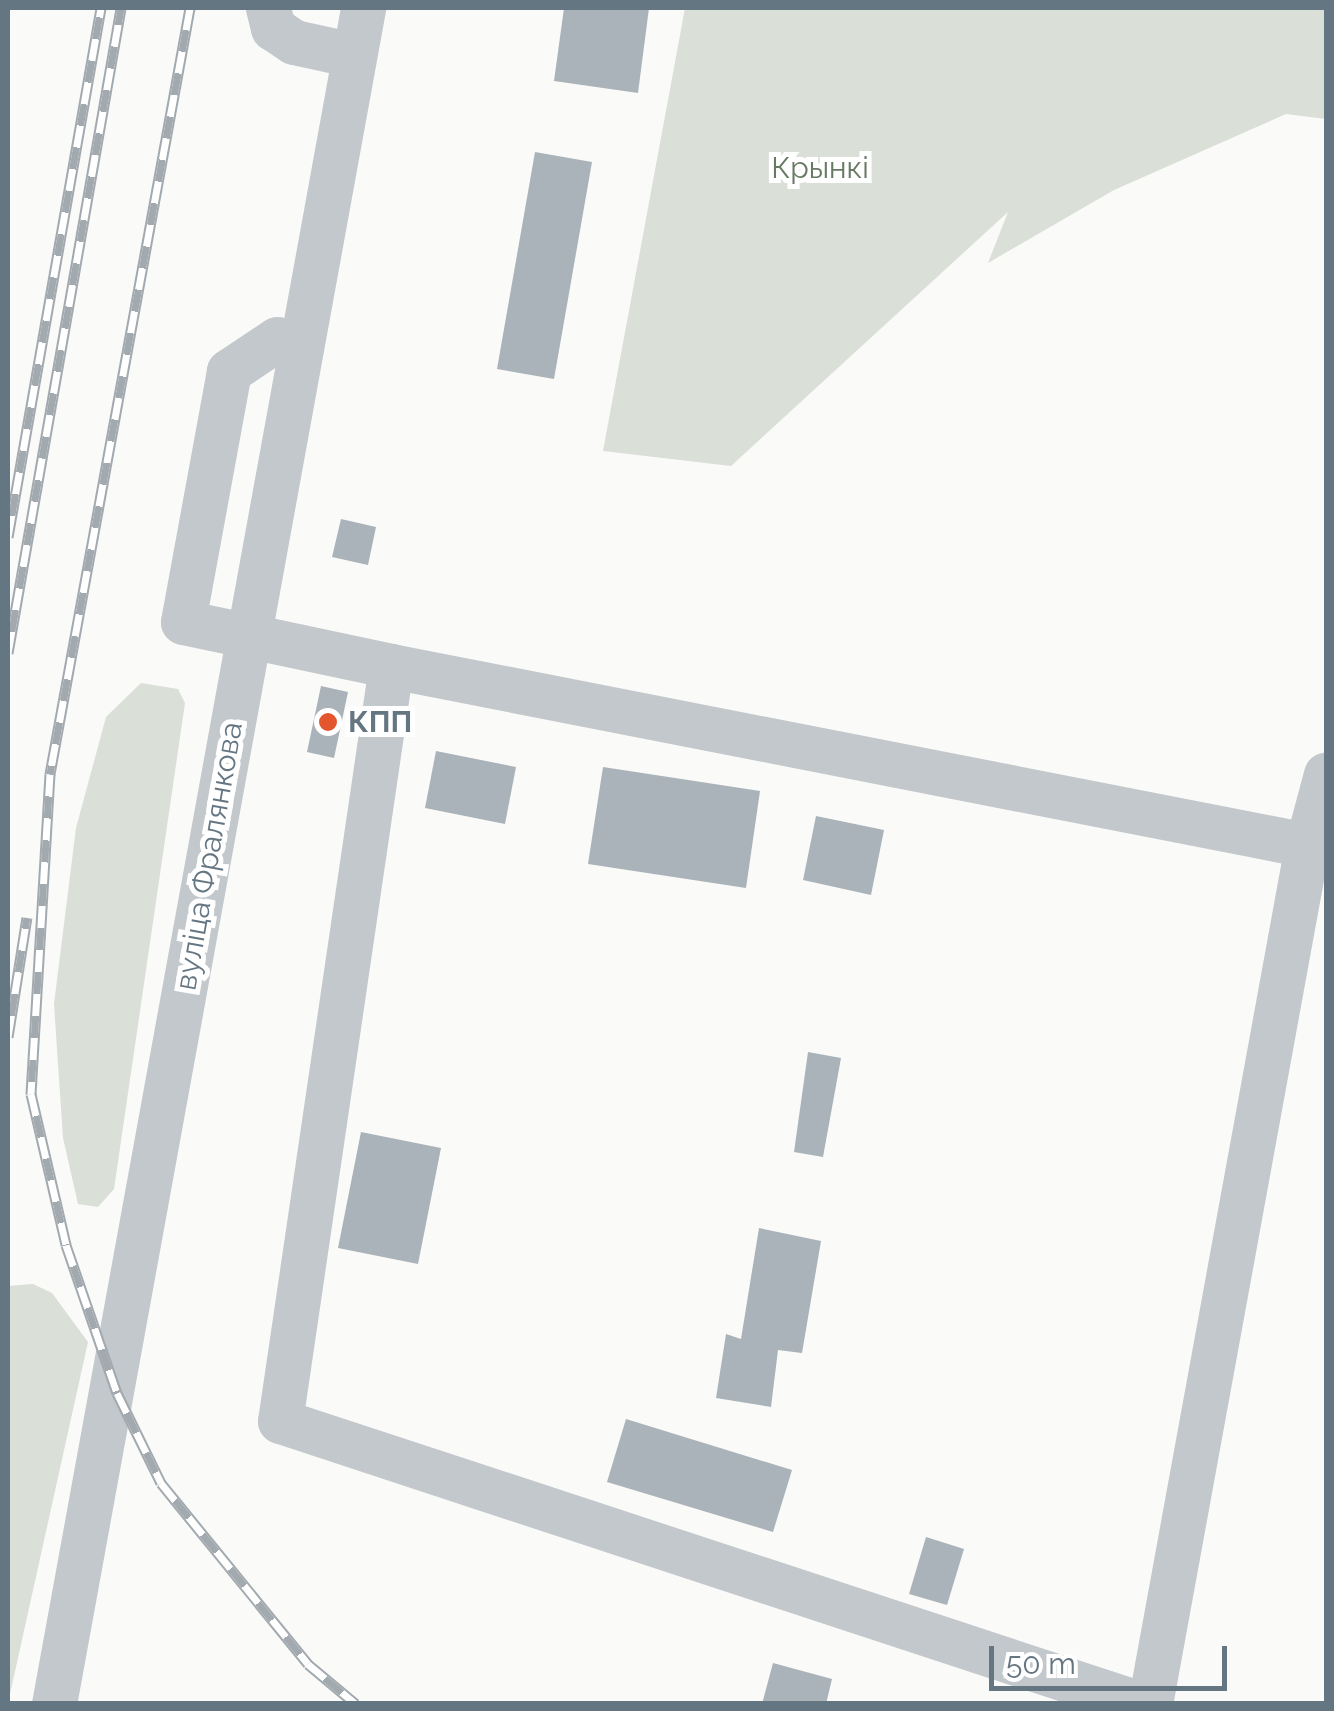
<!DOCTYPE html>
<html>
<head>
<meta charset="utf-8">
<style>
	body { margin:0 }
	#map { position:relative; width:1334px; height:1711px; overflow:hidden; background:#fafaf8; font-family:Raleway,sans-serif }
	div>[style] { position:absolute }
	.green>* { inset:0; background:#dadfd7 }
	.building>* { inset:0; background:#aab3b9 }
	.minor>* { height:45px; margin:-22.5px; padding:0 22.5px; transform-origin:22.5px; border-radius:22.5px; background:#c3c8cc }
	.rail>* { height:11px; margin-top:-5.5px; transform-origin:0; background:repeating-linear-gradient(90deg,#fff 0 22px,#a2aab0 0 44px); box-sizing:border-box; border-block:2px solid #a2aab0 }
	.dots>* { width:28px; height:28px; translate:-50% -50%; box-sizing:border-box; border:5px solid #fff; border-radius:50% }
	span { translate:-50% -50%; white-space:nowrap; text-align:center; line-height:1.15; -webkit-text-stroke:10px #fff; paint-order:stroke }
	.park-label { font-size:30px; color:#687a64 }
	.poi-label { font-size:30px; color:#657683; font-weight:700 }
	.left { translate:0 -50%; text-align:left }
	.street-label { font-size:30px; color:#657683 }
	.frame { position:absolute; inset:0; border:10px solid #657683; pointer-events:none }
	.scale { position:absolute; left:989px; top:1646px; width:238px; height:45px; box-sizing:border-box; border:5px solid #657683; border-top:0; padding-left:12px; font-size:30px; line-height:35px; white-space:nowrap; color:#657683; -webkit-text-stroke:8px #fff; paint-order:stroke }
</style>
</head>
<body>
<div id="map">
	<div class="green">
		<div style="clip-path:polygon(685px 8px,1326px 8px,1326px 119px,1286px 114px,1114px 190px,988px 263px,1008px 212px,731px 466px,603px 451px)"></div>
		<div style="clip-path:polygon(141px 683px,178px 689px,185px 703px,114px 1189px,98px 1207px,78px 1204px,63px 1138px,54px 1004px,76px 828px,106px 717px)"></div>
		<div style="clip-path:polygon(33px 1284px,52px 1293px,88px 1342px,8px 1703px,8px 1286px)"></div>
	</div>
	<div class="building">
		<div style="clip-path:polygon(564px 8px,649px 8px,638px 93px,554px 81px)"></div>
		<div style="clip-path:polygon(535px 152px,592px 162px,554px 379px,497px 369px)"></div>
		<div style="clip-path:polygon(341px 519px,376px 527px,368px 565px,332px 557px)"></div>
		<div style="clip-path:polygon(321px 686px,348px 692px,334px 758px,307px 752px)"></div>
		<div style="clip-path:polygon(436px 751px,516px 767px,505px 824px,425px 808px)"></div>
		<div style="clip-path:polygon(603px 767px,760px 791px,746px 888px,588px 864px)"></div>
		<div style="clip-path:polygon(816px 816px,884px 830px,871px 895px,803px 880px)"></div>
		<div style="clip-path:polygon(808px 1052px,841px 1058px,823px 1157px,794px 1152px)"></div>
		<div style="clip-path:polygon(361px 1132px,441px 1148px,418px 1264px,338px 1248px)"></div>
		<div style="clip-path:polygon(759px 1228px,821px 1241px,802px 1353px,778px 1350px,771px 1407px,716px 1398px,726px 1334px,741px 1339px)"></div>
		<div style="clip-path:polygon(626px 1419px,792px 1470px,773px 1532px,607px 1482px)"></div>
		<div style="clip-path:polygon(926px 1537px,964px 1549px,947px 1605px,909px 1594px)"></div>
		<div style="clip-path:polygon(773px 1663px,832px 1679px,826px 1704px,762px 1704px)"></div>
	</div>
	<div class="minor">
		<div style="left:268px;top:8px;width:21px;rotate:76deg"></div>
		<div style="left:273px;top:28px;width:25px;rotate:34deg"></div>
		<div style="left:294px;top:42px;width:61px;rotate:12.2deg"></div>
		<div style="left:301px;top:343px;width:24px;rotate:-171deg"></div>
		<div style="left:277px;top:339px;width:58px;rotate:146.3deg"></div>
		<div style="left:229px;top:371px;width:255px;rotate:100.4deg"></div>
		<div style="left:183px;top:622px;width:213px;rotate:11.9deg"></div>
		<div style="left:391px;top:666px;width:763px;rotate:98.36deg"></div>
		<div style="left:280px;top:1421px;width:906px;rotate:18.2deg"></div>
		<div style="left:391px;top:666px;width:933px;rotate:11.06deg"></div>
		<div style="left:1307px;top:845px;width:73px;rotate:-75deg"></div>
		<div style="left:54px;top:1704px;width:1724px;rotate:-79.67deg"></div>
		<div style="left:1150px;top:1704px;width:873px;rotate:-79.64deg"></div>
	</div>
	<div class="rail">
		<div style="left:190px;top:8px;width:779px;rotate:100.36deg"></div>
		<div style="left:50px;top:774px;width:321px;rotate:93.4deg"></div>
		<div style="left:31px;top:1094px;width:155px;rotate:76.9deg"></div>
		<div style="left:66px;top:1245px;width:157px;rotate:71deg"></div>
		<div style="left:117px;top:1393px;width:100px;rotate:63.9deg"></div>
		<div style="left:161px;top:1483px;width:233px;rotate:50.9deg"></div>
		<div style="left:308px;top:1664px;width:62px;rotate:39.8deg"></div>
		<div style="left:8px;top:537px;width:537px;rotate:-80.03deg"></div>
		<div style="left:8px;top:653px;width:655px;rotate:-80.06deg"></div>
		<div style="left:8px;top:1037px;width:121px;rotate:-81deg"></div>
	</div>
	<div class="dots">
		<div style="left:328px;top:722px;background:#e4572e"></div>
	</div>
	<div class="park-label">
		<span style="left:820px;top:168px">Крынкі</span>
	</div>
	<div class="poi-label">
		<span class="left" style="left:348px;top:722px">КПП</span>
	</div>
	<div class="street-label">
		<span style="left:209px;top:856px;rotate:-80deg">вуліца Фралянкова</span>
	</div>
	<div class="frame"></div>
	<div class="scale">50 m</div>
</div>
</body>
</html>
